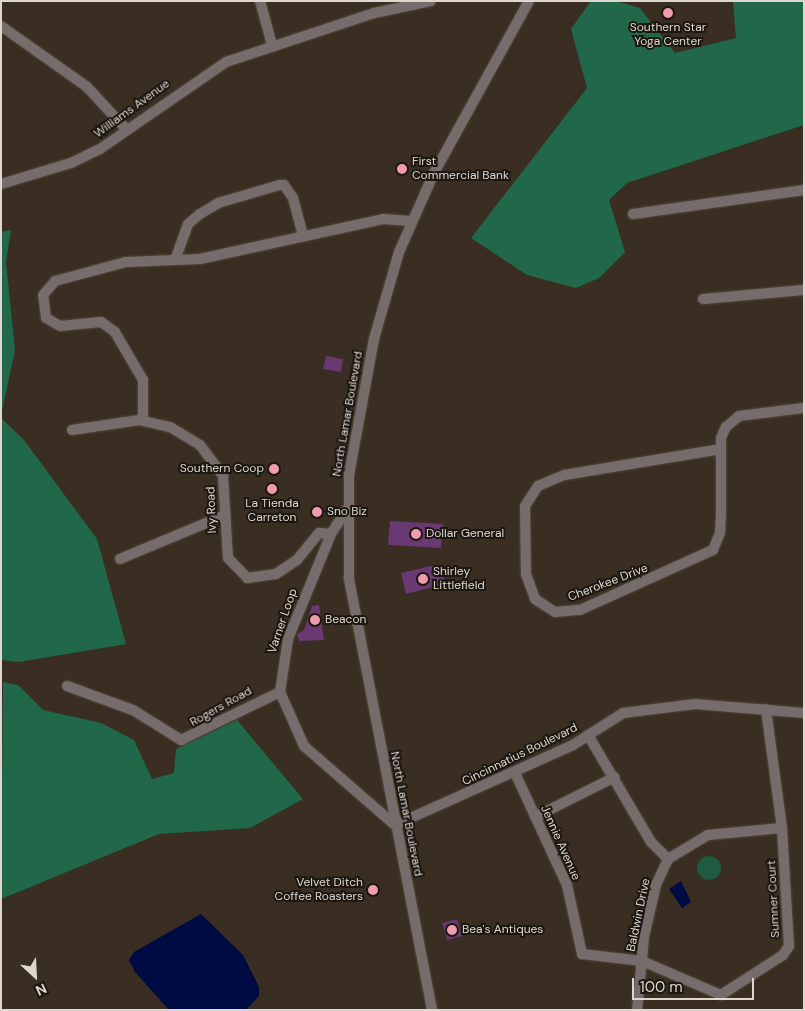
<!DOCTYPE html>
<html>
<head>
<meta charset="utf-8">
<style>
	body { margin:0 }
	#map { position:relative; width:805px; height:1011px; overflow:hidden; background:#392e21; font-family:"DM Sans",sans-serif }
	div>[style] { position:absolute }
	.green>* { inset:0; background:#1f5b41 }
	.round { border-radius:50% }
	.forest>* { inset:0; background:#21684a }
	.water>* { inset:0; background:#000b44 }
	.building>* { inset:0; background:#683972 }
	.roads { filter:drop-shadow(0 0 1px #53493d) drop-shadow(0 0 1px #53493d) }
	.minor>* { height:10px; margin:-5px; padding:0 5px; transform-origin:5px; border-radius:5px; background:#766c6b }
	.dots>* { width:14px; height:14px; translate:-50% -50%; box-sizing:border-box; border:2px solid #1c1711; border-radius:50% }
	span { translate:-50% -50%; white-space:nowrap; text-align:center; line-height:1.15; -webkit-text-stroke:4px #1c1711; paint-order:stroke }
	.poi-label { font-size:12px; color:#ded7cf }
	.left { translate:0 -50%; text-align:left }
	.right { translate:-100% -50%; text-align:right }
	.street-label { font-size:12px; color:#ded7cf }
	.frame { position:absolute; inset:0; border:2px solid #ded7cf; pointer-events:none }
	.north { position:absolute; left:10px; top:951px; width:50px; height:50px; -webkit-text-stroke:4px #1c1711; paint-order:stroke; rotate:155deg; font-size:14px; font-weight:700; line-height:20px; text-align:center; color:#ded7cf }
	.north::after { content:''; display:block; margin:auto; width:18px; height:22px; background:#ded7cf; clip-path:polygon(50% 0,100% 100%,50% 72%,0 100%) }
	.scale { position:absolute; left:632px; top:978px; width:122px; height:22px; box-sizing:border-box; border:2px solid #ded7cf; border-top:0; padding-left:6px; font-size:15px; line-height:18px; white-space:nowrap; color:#ded7cf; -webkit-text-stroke:4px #1c1711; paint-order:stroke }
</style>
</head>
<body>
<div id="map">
	<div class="green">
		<div class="round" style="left:697px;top:856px;width:24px;height:24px"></div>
	</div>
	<div class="forest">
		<div style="clip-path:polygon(591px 1px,616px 1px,640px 8px,675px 53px,736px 38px,733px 1px,804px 1px,804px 125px,627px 183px,609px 200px,625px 252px,599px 278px,576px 288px,527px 275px,471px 238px,587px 88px,571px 29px)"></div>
		<div style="clip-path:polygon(11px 230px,6px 262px,15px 350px,1px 416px,1px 232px)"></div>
		<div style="clip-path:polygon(1px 418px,24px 440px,97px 539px,126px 644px,19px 662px,1px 660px)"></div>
		<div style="clip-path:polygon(3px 682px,18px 685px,43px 710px,101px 723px,134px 740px,152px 779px,174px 773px,176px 749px,237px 720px,303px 799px,250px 828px,159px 834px,1px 899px)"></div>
	</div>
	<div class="water">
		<div style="clip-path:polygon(681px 881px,691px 902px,682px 908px,669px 889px)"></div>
		<div style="clip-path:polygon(201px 914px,243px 955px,259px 987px,259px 996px,246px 1010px,169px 1010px,135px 972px,129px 960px,134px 952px)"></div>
	</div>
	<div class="building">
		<div style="clip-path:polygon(326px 356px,343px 359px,341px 372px,323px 369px)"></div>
		<div style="clip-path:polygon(390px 521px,443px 524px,441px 548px,388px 545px)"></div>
		<div style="clip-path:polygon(431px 566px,441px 566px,445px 584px,406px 594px,401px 573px)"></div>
		<div style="clip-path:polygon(319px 605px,324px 640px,299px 641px,297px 634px,304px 630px,312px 606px)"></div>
		<div style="clip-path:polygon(457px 919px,462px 936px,447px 940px,442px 923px)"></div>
	</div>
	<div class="roads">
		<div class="minor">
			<div style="left:260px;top:1px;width:46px;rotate:74.7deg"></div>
			<div style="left:1px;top:26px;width:105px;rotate:35.3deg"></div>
			<div style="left:87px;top:87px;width:57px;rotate:47.1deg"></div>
			<div style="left:1px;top:184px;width:73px;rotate:-16.7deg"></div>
			<div style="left:71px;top:163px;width:32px;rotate:-26deg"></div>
			<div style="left:100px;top:149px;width:153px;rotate:-34.6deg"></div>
			<div style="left:226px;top:62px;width:156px;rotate:-18.3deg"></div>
			<div style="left:374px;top:13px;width:58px;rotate:-11.9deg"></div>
			<div style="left:633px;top:214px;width:173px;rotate:-8deg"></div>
			<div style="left:175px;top:260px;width:38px;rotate:-70deg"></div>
			<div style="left:188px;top:224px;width:16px;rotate:-40deg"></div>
			<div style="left:200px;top:214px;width:21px;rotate:-31deg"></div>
			<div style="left:218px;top:203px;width:64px;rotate:-16.4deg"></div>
			<div style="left:279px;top:185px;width:5px"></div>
			<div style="left:284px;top:185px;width:16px;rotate:55deg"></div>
			<div style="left:293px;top:198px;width:38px;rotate:75deg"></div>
			<div style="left:703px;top:299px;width:101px;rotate:-5.1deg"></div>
			<div style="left:143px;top:421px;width:41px;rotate:-90deg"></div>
			<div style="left:143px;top:380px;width:56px;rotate:-120.3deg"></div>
			<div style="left:115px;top:332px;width:17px;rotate:-144deg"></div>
			<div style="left:101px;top:322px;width:41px;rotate:174.4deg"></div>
			<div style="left:60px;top:326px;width:16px;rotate:-150deg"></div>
			<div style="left:46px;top:318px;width:23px;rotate:-97deg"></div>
			<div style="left:43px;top:295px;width:18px;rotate:-49deg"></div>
			<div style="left:55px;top:281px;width:73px;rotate:-15deg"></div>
			<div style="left:126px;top:262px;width:74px;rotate:-2.3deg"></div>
			<div style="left:200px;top:259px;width:187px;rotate:-12.3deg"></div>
			<div style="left:383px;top:219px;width:28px;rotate:4deg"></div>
			<div style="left:72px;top:430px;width:68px;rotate:-8.5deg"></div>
			<div style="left:139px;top:420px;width:32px;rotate:13deg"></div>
			<div style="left:170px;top:427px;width:35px;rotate:31deg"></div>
			<div style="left:200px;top:445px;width:39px;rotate:53deg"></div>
			<div style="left:223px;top:476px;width:82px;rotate:86.5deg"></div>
			<div style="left:228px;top:558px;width:28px;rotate:46deg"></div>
			<div style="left:247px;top:578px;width:29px;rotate:-8deg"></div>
			<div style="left:276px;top:574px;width:25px;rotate:-34deg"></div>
			<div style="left:297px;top:560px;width:35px;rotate:-51deg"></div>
			<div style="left:319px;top:533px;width:12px;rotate:5deg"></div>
			<div style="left:721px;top:449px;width:159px;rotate:170.6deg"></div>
			<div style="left:564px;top:475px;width:28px;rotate:157deg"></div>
			<div style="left:538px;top:486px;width:24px;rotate:123deg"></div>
			<div style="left:525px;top:506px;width:68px;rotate:89.2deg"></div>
			<div style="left:526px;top:574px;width:27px;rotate:70deg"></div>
			<div style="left:535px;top:599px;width:24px;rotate:33deg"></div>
			<div style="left:555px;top:612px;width:25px;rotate:-5deg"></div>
			<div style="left:580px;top:610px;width:146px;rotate:-24.3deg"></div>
			<div style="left:713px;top:550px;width:18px;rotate:-68deg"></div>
			<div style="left:720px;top:533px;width:19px;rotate:-87deg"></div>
			<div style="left:721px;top:514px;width:76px;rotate:-90deg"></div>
			<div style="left:721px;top:438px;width:12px;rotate:-66deg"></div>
			<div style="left:726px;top:427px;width:17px;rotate:-40deg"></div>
			<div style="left:739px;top:416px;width:65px;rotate:-7deg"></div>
			<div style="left:347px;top:509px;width:30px;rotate:123deg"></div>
			<div style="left:331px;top:534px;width:113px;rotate:112.3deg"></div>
			<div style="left:288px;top:639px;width:54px;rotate:98.6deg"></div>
			<div style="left:280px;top:692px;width:59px;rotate:66deg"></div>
			<div style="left:304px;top:746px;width:121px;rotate:41deg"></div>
			<div style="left:395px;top:825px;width:195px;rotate:-24.2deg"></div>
			<div style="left:573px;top:745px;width:59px;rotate:-32.6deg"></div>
			<div style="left:623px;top:713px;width:73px;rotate:-7.1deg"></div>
			<div style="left:695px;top:704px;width:109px;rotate:4.7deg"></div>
			<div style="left:120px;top:559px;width:114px;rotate:-22.7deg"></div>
			<div style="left:67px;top:686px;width:70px;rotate:20deg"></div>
			<div style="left:133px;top:710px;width:57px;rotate:32deg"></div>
			<div style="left:181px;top:740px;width:110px;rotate:-25.9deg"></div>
			<div style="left:588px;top:735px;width:124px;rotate:59.5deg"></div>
			<div style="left:651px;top:842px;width:24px;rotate:45deg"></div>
			<div style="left:515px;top:773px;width:123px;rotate:65.1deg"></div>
			<div style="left:567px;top:885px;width:71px;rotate:77.7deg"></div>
			<div style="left:582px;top:954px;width:60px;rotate:6.7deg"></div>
			<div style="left:642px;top:961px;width:86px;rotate:23.3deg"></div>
			<div style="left:721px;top:995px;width:74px;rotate:-32.8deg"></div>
			<div style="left:783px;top:955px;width:11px;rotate:-56deg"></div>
			<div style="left:789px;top:946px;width:118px;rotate:-93.4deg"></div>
			<div style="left:782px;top:828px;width:120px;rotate:-97.7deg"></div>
			<div style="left:535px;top:817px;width:89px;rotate:-26.6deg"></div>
			<div style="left:432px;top:1010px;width:441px;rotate:-100.9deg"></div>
			<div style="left:349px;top:577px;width:102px;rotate:-90deg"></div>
			<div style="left:349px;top:475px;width:138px;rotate:-79.6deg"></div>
			<div style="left:374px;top:339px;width:91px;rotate:-74deg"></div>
			<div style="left:399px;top:252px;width:86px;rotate:-66.1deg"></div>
			<div style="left:434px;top:173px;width:196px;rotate:-61.1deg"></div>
			<div style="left:637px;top:1010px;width:73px;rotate:-84.5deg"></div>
			<div style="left:644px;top:937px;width:53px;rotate:-77deg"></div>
			<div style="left:656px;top:885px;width:29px;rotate:-65deg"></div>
			<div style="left:668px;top:859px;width:47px;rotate:-31deg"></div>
			<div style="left:708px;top:835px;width:74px;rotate:-5.4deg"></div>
		</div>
	</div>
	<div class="dots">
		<div style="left:668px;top:13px;background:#f29aae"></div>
		<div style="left:402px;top:169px;background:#f29aae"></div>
		<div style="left:274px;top:469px;background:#f29aae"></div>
		<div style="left:272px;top:489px;background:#f29aae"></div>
		<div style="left:317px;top:512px;background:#f29aae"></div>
		<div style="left:416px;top:534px;background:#f29aae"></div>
		<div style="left:423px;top:579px;background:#f29aae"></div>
		<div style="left:315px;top:620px;background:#f29aae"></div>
		<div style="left:373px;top:890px;background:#f29aae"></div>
		<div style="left:452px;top:930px;background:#f29aae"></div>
	</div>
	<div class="poi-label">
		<span style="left:668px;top:35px">Southern Star<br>Yoga Center</span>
		<span class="left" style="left:412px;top:169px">First<br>Commercial Bank</span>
		<span class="right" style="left:264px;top:469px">Southern Coop</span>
		<span style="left:272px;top:511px">La Tienda<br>Carreton</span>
		<span class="left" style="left:327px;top:512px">Sno Biz</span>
		<span class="left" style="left:426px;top:534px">Dollar General</span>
		<span class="left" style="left:433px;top:579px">Shirley<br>Littlefield</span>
		<span class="left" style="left:325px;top:620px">Beacon</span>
		<span class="right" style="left:363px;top:890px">Velvet Ditch<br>Coffee Roasters</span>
		<span class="left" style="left:462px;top:930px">Bea's Antiques</span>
	</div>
	<div class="street-label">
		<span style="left:132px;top:109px;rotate:-36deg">Williams Avenue</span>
		<span style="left:348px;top:414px;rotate:-80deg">North Lamar Boulevard</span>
		<span style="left:212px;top:510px;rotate:-92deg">Ivy Road</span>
		<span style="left:608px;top:583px;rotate:-21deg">Cherokee Drive</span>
		<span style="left:283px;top:621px;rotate:-71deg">Varner Loop</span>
		<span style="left:221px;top:707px;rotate:-29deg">Rogers Road</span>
		<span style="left:520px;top:755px;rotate:-26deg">Cincinnatius Boulevard</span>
		<span style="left:406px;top:814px;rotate:79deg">North Lamar Boulevard</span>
		<span style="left:560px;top:843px;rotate:66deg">Jennie Avenue</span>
		<span style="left:774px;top:899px;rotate:-93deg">Sumner Court</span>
		<span style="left:639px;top:915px;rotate:-78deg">Baldwin Drive</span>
	</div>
	<div class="frame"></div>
	<div class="north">N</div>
	<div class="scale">100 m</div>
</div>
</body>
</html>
